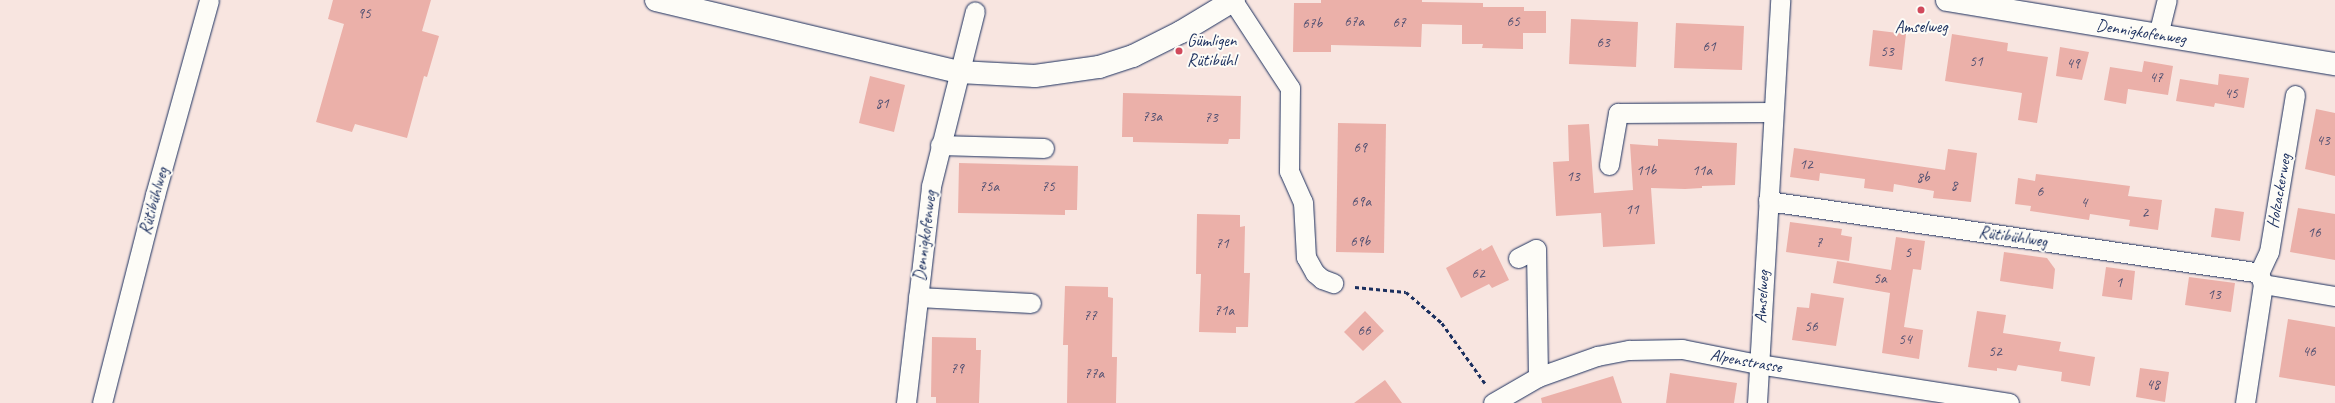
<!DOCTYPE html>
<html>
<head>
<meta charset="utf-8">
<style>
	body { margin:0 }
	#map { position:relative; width:2335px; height:403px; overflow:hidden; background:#f8e5e0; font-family:Caveat,sans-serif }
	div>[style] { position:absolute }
	.building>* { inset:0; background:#ebb0a9 }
	.path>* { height:2.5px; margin-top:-1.25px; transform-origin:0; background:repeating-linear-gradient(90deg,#1b2f5e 0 4px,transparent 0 7px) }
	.roads { filter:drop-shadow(0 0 1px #1b2f5e) drop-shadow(0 0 1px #1b2f5e) }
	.street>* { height:19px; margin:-9.5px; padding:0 9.5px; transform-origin:9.5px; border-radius:9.5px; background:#fdfcf7 }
	.secondary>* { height:22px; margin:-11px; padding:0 11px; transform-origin:11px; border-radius:11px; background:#fdfcf7 }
	.dots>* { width:11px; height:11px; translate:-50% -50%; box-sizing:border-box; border:2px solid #fdfcf7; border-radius:50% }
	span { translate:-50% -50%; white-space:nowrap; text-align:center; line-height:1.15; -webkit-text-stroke:4px #fdfcf7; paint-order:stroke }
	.number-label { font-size:15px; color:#4f4f71 }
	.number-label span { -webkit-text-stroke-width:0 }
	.poi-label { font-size:17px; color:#1b2f5e }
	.left { translate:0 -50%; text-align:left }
	.street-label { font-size:17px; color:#1b2f5e }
</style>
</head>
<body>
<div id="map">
	<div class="building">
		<div style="clip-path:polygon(333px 0,431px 0,422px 31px,439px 36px,427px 77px,424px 76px,407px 138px,355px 124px,352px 132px,316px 122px,344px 24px,328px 19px)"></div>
		<div style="clip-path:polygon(1321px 0,1422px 0,1422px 2px,1483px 3px,1483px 7px,1524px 7px,1524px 11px,1546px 11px,1546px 33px,1523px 33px,1523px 49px,1482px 48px,1483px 44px,1462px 44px,1462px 25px,1422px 24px,1421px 47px,1331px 45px,1331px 52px,1293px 52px,1294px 3px,1321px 3px)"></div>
		<div style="clip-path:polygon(1571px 19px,1638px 22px,1636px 67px,1569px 64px)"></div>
		<div style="clip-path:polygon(1676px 23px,1744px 26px,1742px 70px,1674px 68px)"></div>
		<div style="clip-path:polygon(1873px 30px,1906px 34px,1902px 70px,1869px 66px)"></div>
		<div style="clip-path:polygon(1952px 34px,2008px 43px,2007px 51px,2048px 57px,2037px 123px,2018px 120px,2022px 93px,1945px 81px)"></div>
		<div style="clip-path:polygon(2060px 47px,2089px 52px,2082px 80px,2056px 76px)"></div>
		<div style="clip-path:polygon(2144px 61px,2173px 66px,2168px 95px,2128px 89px,2126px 104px,2104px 100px,2110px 67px,2142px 72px)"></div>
		<div style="clip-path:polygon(2219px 74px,2249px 78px,2244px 108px,2215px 103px,2214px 107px,2176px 101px,2180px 79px,2218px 85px)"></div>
		<div style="clip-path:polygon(870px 76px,905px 85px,894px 132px,859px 123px)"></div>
		<div style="clip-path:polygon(1123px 93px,1241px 96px,1240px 139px,1229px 139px,1228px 144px,1133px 142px,1133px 137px,1122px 137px)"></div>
		<div style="clip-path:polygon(2316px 109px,2335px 113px,2335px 176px,2305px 169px)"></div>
		<div style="clip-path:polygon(1338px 123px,1386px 124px,1384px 253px,1336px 252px)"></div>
		<div style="clip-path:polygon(1589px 124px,1594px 193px,1633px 190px,1630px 144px,1658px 146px,1658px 139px,1737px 143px,1735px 185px,1702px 186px,1702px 188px,1685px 189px,1651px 188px,1655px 244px,1603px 247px,1601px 213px,1556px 216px,1553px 162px,1569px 161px,1568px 125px)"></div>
		<div style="clip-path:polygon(1794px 148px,1945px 170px,1948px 149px,1977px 153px,1971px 202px,1933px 198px,1934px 191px,1894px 184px,1893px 192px,1864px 188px,1865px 179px,1820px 173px,1819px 181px,1790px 177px)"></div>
		<div style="clip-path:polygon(959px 163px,1078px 166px,1077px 210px,1065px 210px,1065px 215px,958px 213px)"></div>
		<div style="clip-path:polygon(2036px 174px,2130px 186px,2128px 196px,2162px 200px,2158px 230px,2129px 226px,2130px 220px,2090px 214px,2089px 220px,2030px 211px,2031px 206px,2015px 204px,2018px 178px,2035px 181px)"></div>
		<div style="clip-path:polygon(2215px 208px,2244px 212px,2240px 241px,2211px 237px)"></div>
		<div style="clip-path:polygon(2298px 208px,2335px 214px,2335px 260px,2290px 252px)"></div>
		<div style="clip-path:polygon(1197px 214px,1240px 215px,1240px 227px,1245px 226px,1244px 273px,1250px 273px,1248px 327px,1236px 327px,1236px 333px,1199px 332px,1201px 274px,1196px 274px)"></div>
		<div style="clip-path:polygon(1790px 222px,1842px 229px,1841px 235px,1852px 237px,1849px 261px,1786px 252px)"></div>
		<div style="clip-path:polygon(1896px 237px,1925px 241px,1921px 270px,1913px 269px,1904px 327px,1923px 330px,1919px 359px,1882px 353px,1890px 293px,1833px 283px,1837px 261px,1891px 270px)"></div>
		<div style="clip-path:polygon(1492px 245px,1509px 280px,1492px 288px,1489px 284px,1461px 298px,1446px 268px,1481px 248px,1482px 251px)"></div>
		<div style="clip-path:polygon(2004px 252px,2047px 258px,2055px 269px,2053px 289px,2000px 281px)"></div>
		<div style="clip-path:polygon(2106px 267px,2135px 271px,2132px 300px,2102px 296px)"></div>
		<div style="clip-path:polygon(2189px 277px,2235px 283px,2231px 312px,2185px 305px)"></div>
		<div style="clip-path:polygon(1065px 286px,1108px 287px,1108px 297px,1113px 298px,1112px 357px,1117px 357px,1116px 403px,1067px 403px,1068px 345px,1063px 345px)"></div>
		<div style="clip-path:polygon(1811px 293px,1844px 298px,1836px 346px,1792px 340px,1797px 307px,1809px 308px)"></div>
		<div style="clip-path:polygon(1365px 311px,1384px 331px,1363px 351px,1344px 332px)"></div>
		<div style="clip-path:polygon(1977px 311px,2006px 315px,2003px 333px,2061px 342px,2059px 351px,2095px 357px,2090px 386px,2061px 381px,2062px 372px,2018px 365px,2016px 371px,1997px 368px,1997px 371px,1968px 367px)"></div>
		<div style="clip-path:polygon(2288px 319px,2335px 327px,2335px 386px,2279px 377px)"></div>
		<div style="clip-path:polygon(932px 337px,976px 338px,976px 350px,981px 350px,979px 403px,936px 403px,936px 397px,931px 397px)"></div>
		<div style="clip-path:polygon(2140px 368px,2169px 372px,2165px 402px,2136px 397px)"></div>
		<div style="clip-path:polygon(1670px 373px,1737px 383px,1734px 403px,1666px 403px)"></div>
		<div style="clip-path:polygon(1613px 376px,1622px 403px,1542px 403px,1541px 398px)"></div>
		<div style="clip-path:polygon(1385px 380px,1402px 403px,1354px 403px)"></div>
	</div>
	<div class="path">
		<div style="left:1355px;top:287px;width:51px;rotate:5.6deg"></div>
		<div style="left:1406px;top:292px;width:48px;rotate:40.7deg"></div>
		<div style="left:1442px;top:323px;width:74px;rotate:54.4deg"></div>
	</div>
	<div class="roads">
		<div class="street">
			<div style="left:1233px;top:1px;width:104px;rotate:56.8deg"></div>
			<div style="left:1290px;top:88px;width:83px;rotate:90.7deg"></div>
			<div style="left:1289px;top:171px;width:34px;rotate:66deg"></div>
			<div style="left:1303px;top:202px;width:55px;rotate:86.9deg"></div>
			<div style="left:1306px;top:257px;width:18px;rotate:61deg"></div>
			<div style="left:1315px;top:273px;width:9px;rotate:41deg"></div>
			<div style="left:1322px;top:279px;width:12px;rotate:20deg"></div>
			<div style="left:2158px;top:35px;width:36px;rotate:-76deg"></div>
			<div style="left:940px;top:145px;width:104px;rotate:1.7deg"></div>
			<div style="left:1609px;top:165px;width:53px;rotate:-80.2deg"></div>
			<div style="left:1618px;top:113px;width:155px;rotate:-0.4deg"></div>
			<div style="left:1768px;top:201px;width:496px;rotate:8.3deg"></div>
			<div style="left:1518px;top:258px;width:20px;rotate:-27deg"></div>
			<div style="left:1536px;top:249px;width:128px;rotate:89.1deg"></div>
			<div style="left:2263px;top:284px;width:73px;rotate:9.5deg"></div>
			<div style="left:918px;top:297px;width:113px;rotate:3deg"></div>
			<div style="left:102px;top:403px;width:215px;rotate:-75.7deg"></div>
			<div style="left:155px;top:195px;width:202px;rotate:-74.5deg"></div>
			<div style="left:906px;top:403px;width:218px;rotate:-83.4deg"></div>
			<div style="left:931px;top:186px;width:180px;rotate:-75.9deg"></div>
			<div style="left:1493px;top:403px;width:52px;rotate:-30deg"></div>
			<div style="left:1538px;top:377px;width:63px;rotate:-19.6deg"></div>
			<div style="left:1597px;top:356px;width:33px;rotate:-11deg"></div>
			<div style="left:1629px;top:350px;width:53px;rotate:-1.1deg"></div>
			<div style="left:1682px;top:349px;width:77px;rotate:11.2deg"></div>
			<div style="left:1758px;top:364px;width:254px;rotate:8.8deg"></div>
			<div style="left:1757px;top:403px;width:404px;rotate:-86.7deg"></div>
			<div style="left:2245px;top:403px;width:120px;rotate:-81.4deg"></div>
			<div style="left:2263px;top:284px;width:12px;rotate:-110deg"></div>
			<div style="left:2259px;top:273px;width:23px;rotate:-65deg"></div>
			<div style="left:2269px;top:252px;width:159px;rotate:-80.6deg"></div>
		</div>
		<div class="secondary">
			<div style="left:656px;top:0;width:311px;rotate:13.4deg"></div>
			<div style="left:959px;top:72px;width:76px;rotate:3deg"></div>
			<div style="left:1035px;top:76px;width:65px;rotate:-8deg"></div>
			<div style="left:1099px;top:67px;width:36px;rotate:-18deg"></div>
			<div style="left:1133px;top:56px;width:54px;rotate:-26.6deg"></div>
			<div style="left:1181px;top:32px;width:62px;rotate:-31.1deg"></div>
			<div style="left:1947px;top:0;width:393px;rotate:9.4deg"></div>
		</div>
	</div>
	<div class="dots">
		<div style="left:1921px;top:10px;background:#d1495b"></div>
		<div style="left:1179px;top:51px;background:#d1495b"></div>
	</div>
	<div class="number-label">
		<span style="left:364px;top:14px">95</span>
		<span style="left:1354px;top:22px">67a</span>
		<span style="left:1513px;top:22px">65</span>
		<span style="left:1399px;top:23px">67</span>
		<span style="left:1312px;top:24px">67b</span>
		<span style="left:1603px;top:43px">63</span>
		<span style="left:1709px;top:47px">61</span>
		<span style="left:1887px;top:52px">53</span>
		<span style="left:1976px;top:62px">51</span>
		<span style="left:2073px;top:64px">49</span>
		<span style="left:2156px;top:78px">47</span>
		<span style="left:2231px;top:94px">45</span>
		<span style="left:882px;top:104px">81</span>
		<span style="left:1152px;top:117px">73a</span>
		<span style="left:1211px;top:118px">73</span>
		<span style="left:2323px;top:141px">43</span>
		<span style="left:1360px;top:148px">69</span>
		<span style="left:1806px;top:165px">12</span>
		<span style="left:1646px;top:171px">11b</span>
		<span style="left:1702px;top:171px">11a</span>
		<span style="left:1573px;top:177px">13</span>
		<span style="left:1923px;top:178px">8b</span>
		<span style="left:1954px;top:186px">8</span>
		<span style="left:989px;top:187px">75a</span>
		<span style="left:1048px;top:187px">75</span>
		<span style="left:2040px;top:192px">6</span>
		<span style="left:1361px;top:202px">69a</span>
		<span style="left:2084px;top:203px">4</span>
		<span style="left:1632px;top:210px">11</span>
		<span style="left:2145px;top:213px">2</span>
		<span style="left:2314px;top:233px">16</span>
		<span style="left:1360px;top:242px">69b</span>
		<span style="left:1819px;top:243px">7</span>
		<span style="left:1222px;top:244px">71</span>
		<span style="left:1908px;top:253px">5</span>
		<span style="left:1478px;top:274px">62</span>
		<span style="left:1880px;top:279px">5a</span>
		<span style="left:2119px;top:283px">1</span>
		<span style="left:2214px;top:295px">13</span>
		<span style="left:1224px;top:311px">71a</span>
		<span style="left:1090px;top:316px">77</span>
		<span style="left:1811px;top:327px">56</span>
		<span style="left:1364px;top:331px">66</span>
		<span style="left:1905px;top:340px">54</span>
		<span style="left:1995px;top:352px">52</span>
		<span style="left:2309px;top:352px">46</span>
		<span style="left:957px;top:369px">79</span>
		<span style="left:1094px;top:374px">77a</span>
		<span style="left:2153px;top:385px">48</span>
	</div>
	<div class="poi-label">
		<span style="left:1921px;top:27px">Amselweg</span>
		<span class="left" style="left:1187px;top:51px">Gümligen<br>Rütibühl</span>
	</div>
	<div class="street-label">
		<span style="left:2141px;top:32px;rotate:9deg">Dennigkofenweg</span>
		<span style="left:2279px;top:191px;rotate:-80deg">Holzackerweg</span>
		<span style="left:154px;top:201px;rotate:-75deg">Rütibühlweg</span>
		<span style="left:925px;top:236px;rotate:-83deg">Dennigkofenweg</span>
		<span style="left:2013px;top:237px;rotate:8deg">Rütibühlweg</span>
		<span style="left:1762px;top:297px;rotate:-87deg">Amselweg</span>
		<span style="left:1746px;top:361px;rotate:10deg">Alpenstrasse</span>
	</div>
</div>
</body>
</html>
